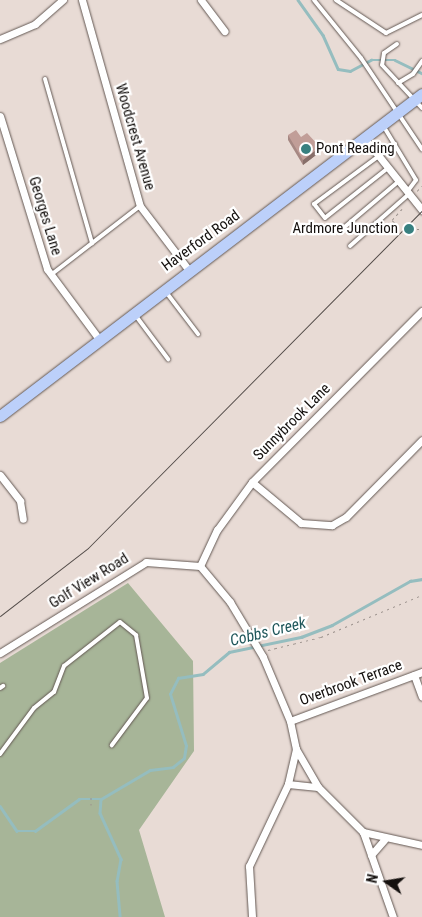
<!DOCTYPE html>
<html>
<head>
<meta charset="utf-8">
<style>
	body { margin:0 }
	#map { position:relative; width:422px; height:917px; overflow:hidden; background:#e8dbd5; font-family:"Roboto Condensed",sans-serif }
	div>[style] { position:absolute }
	.green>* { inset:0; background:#a7b598 }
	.stream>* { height:2.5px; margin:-1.25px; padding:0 1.25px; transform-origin:1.25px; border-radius:1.25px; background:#95bdbf }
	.path>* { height:1px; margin-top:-0.5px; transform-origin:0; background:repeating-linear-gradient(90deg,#9b918c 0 2.5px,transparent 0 6.5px) }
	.roads { filter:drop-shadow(0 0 1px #635853) drop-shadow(0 0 1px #635853) }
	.lane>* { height:4px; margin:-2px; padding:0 2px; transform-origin:2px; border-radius:2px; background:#fff }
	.street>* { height:7px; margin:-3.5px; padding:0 3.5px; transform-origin:3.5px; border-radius:3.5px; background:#fff }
	.primary>* { height:11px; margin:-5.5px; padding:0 5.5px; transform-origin:5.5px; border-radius:5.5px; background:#bcd0fa }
	.tram>* { height:1px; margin:-0.5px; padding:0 0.5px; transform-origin:0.5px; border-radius:0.5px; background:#524b48 }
	.wall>* { inset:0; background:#a68883 }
	.shaded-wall>* { inset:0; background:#876f6a }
	.building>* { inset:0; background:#c19e98 }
	.dots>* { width:14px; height:14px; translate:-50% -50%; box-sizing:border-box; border:2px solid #fff; border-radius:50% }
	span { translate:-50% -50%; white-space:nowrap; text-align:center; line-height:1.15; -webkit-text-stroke:4.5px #fff; paint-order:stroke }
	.street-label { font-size:15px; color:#14100e }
	.poi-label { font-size:15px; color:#14100e }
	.left { translate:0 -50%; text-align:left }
	.right { translate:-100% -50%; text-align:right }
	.water-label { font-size:16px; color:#1e565a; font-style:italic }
	.north { position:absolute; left:362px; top:857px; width:50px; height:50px; -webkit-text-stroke:4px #fff; paint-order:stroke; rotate:283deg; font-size:14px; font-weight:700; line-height:20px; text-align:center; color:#14100e }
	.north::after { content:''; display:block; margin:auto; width:18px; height:22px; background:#14100e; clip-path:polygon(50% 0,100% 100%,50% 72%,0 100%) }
</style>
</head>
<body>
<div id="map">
	<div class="green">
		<div style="clip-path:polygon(128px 583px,193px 661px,194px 751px,139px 830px,165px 917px,0 917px,0 663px)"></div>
	</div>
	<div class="stream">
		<div style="left:298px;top:0;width:43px;rotate:54.5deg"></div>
		<div style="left:323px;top:35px;width:37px;rotate:66deg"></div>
		<div style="left:338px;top:69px;width:12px;rotate:9deg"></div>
		<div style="left:350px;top:71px;width:24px;rotate:-28deg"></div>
		<div style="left:371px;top:60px;width:24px"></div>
		<div style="left:395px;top:60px;width:30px;rotate:26deg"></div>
		<div style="left:101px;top:799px;width:14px;rotate:94deg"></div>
		<div style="left:100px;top:813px;width:51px;rotate:65.5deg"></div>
		<div style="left:121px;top:859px;width:22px;rotate:100deg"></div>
		<div style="left:117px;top:881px;width:36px;rotate:85deg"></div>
		<div style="left:0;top:806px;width:30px;rotate:56deg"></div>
		<div style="left:17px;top:831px;width:18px"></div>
		<div style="left:35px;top:831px;width:54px;rotate:-36deg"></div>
		<div style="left:79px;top:799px;width:22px"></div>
		<div style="left:101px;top:799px;width:57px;rotate:-30.6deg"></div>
		<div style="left:150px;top:770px;width:23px;rotate:-7deg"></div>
		<div style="left:173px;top:767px;width:14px;rotate:-39deg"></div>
		<div style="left:184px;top:758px;width:12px;rotate:-81deg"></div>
		<div style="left:186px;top:746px;width:54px;rotate:-107.1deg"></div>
		<div style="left:170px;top:694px;width:18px;rotate:-63deg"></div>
		<div style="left:178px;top:678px;width:25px;rotate:-9deg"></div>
		<div style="left:203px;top:674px;width:34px;rotate:-40deg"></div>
		<div style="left:229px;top:652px;width:74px;rotate:-11.8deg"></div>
		<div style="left:301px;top:637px;width:33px;rotate:-21deg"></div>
		<div style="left:332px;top:625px;width:90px;rotate:-29.4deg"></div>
		<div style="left:410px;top:581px;width:12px;rotate:-9deg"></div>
	</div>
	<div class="path">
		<div style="left:417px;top:191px;width:7px;rotate:-45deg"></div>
		<div style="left:417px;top:229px;width:5px"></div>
		<div style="left:395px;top:232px;width:6px;rotate:-51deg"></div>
		<div style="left:399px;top:227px;width:10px;rotate:-135deg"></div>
		<div style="left:392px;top:220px;width:15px;rotate:-48deg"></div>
		<div style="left:268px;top:650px;width:55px;rotate:-13.8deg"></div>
		<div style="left:321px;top:637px;width:109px;rotate:-22.6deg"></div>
		<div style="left:91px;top:797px;width:8px;rotate:90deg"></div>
	</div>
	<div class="roads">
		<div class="lane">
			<div style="left:314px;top:0;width:75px;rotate:51deg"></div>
			<div style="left:361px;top:58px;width:110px;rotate:56.2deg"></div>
			<div style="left:336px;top:0;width:60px;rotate:33.4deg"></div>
			<div style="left:386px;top:33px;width:40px;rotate:-26.6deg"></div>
			<div style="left:397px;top:44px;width:16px;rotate:145deg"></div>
			<div style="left:384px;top:53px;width:12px;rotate:99deg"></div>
			<div style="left:382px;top:65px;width:59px;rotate:47.1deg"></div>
			<div style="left:45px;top:79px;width:171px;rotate:74deg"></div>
			<div style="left:398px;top:83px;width:17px;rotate:-31deg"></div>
			<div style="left:413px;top:74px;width:16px;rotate:-55deg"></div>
			<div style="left:384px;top:127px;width:62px;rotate:58.9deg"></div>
			<div style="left:416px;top:180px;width:15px;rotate:127deg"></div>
			<div style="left:388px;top:168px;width:80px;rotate:141.6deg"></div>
			<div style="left:325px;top:218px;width:18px;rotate:-128deg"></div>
			<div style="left:314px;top:204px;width:101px;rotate:-36.5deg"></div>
			<div style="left:341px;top:230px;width:76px;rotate:-40.2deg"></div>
			<div style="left:350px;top:246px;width:79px;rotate:-41.4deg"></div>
			<div style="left:52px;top:274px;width:111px;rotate:-37.7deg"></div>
			<div style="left:166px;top:292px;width:53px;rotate:52.7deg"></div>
			<div style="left:136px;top:316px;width:54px;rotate:53.3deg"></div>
			<div style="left:0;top:688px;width:4px;rotate:-34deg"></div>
			<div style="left:0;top:754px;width:57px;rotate:-53.5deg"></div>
			<div style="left:34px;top:708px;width:26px;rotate:-39deg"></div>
			<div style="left:54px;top:692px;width:28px;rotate:-69deg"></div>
			<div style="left:64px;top:666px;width:71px;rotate:-38.2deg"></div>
			<div style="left:120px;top:622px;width:21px;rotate:39deg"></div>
			<div style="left:136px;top:635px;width:64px;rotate:80.1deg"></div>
			<div style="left:147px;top:698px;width:59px;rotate:126.7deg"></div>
		</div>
		<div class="street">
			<div style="left:82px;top:0;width:214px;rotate:74.3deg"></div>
			<div style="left:140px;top:206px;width:79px;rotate:52.7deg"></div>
			<div style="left:201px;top:0;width:39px;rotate:53deg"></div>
			<div style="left:0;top:39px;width:38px;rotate:-23deg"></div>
			<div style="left:35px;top:24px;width:37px;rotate:-41deg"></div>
			<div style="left:0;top:116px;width:160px;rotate:72.9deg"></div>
			<div style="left:47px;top:269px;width:87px;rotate:53.4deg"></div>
			<div style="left:366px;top:140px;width:90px;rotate:51.3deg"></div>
			<div style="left:0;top:475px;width:33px;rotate:52deg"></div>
			<div style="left:20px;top:501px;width:18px;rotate:81deg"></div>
			<div style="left:252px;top:482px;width:64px;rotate:39.9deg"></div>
			<div style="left:301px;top:523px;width:31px;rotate:4deg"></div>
			<div style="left:332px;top:525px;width:16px;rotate:-30deg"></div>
			<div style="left:346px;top:517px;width:108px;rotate:-45.4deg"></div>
			<div style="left:200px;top:566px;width:40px;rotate:-65deg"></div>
			<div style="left:217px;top:530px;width:59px;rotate:-53.9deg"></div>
			<div style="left:252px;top:482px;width:241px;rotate:-45.2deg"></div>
			<div style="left:0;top:653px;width:172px;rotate:-31.9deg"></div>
			<div style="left:146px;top:562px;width:54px;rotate:4.2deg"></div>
			<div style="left:200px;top:566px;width:47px;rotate:50.2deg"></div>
			<div style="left:230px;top:602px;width:64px;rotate:59deg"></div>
			<div style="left:263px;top:657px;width:69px;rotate:67.1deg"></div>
			<div style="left:290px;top:721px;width:29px;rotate:78deg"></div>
			<div style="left:296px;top:749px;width:36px;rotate:103deg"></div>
			<div style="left:288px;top:784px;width:91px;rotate:115.4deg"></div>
			<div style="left:249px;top:866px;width:51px;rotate:86.6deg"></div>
			<div style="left:414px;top:675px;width:23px;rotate:70deg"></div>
			<div style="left:290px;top:721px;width:141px;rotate:-20.4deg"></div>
			<div style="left:296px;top:749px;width:44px;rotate:59.9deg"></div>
			<div style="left:318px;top:787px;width:64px;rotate:45deg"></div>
			<div style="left:363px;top:832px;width:60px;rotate:12.4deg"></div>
			<div style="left:288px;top:784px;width:30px;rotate:6deg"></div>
			<div style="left:363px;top:832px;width:90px;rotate:70.6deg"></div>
			<div style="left:371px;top:855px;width:20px;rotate:-49deg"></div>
		</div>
		<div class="primary">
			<div style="left:0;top:416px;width:531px;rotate:-37.34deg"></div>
		</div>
	</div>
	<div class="tram">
		<div style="left:0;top:616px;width:111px;rotate:-37.7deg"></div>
		<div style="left:88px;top:548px;width:474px;rotate:-45.3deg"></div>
	</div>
	<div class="wall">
		<div style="clip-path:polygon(288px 135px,320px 152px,303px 165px,288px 140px)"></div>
	</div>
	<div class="shaded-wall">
		<div style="clip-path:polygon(320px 147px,320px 152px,303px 165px,303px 160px)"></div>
	</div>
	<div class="building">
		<div style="clip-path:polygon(296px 130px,301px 137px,307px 133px,320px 147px,303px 160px,288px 135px)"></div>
	</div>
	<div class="dots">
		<div style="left:306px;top:149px;background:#388080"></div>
		<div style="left:409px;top:229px;background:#388080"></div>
	</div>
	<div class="street-label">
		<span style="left:135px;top:137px;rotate:74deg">Woodcrest Avenue</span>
		<span style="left:45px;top:216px;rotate:73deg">Georges Lane</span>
		<span style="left:201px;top:241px;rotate:-36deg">Haverford Road</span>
		<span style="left:292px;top:422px;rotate:-45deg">Sunnybrook Lane</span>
		<span style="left:89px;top:581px;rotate:-32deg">Golf View Road</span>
		<span style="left:351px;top:683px;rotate:-20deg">Overbrook Terrace</span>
	</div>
	<div class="poi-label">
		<span class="left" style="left:316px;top:149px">Pont Reading</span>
		<span class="right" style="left:398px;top:229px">Ardmore Junction</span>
	</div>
	<div class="water-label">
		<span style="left:268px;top:632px;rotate:-14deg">Cobbs Creek</span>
	</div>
	<div class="north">N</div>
</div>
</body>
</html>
